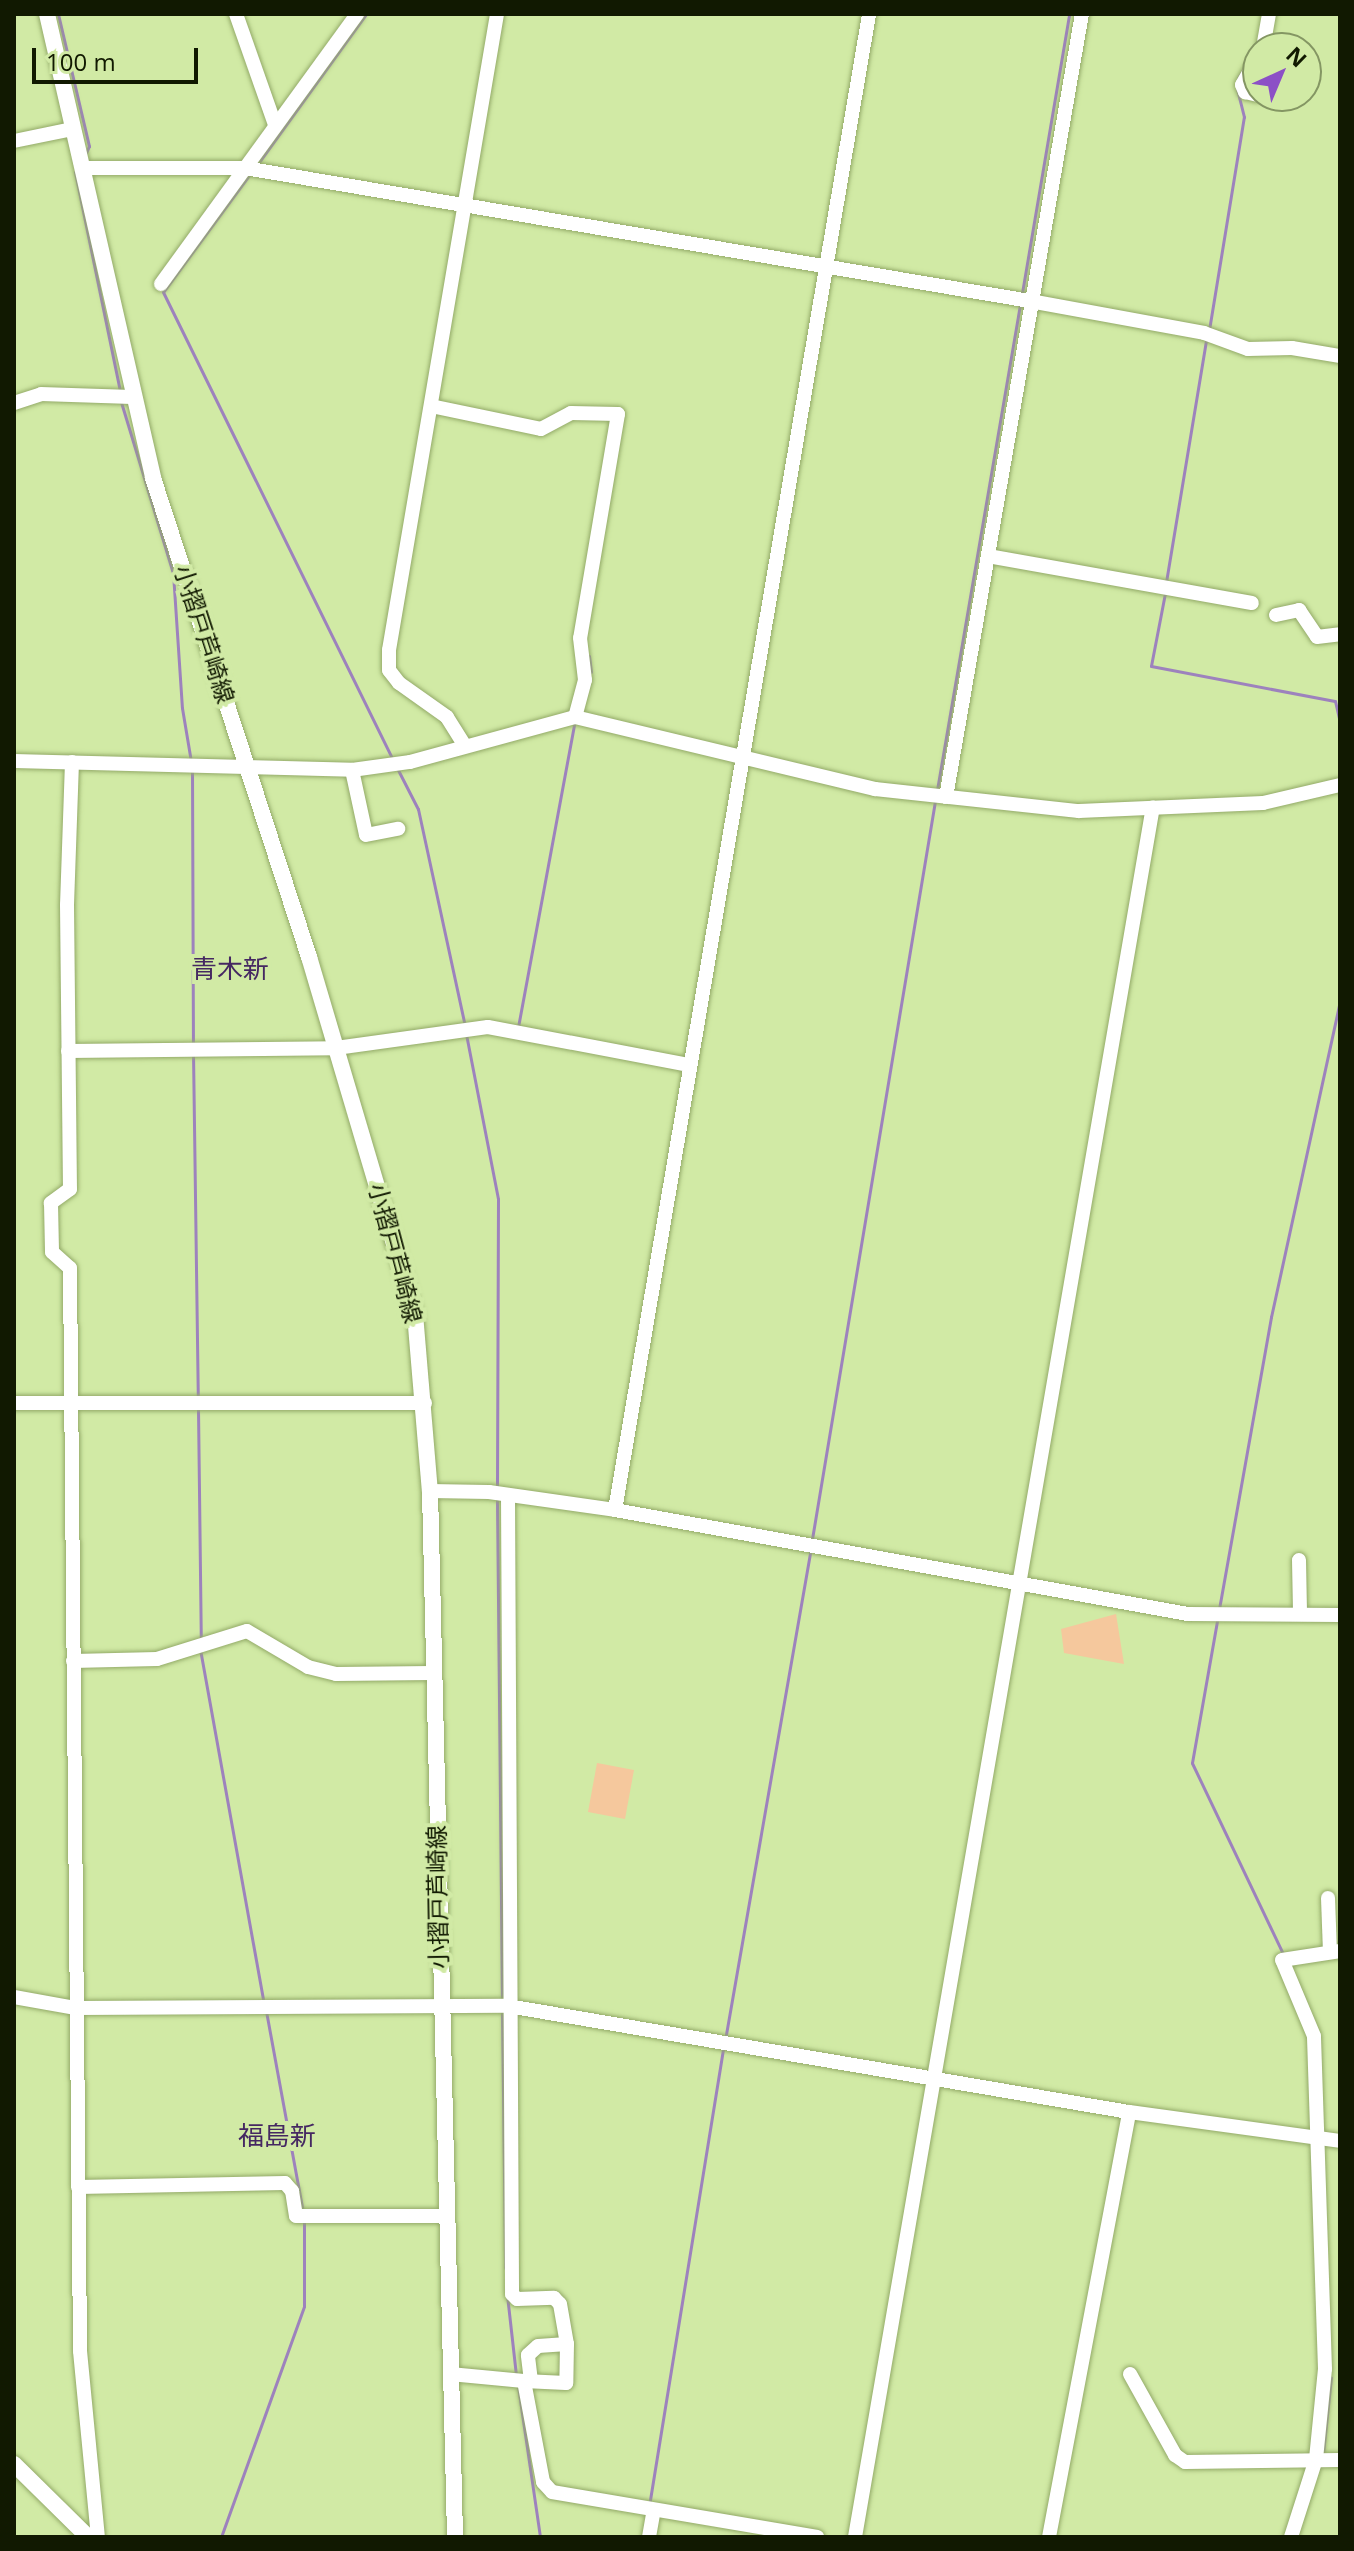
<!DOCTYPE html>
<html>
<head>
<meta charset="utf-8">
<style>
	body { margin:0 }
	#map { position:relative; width:1354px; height:2551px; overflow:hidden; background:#d1eaa5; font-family:"Open Sans","Noto Sans JP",sans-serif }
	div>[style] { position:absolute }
	.green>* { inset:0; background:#f5c89d }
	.stream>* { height:3px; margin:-1.5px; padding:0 1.5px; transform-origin:1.5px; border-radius:1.5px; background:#9d82bd }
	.roads { filter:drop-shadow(0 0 2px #93aa68) drop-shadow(0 0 2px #93aa68) }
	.minor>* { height:14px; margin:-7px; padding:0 7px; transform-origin:7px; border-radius:7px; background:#fff }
	.major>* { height:16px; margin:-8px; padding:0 8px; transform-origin:8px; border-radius:8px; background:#fff }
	span { translate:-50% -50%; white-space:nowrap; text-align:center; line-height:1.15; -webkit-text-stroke:8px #d1eaa5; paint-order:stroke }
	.street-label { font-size:24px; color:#111901 }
	.neighbourhood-label { font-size:26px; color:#452862 }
	.frame { position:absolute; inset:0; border:16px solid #111901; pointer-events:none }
	.north { position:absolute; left:1242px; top:32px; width:80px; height:80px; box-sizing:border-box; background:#d1eaa5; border:2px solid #849663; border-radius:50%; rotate:44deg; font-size:22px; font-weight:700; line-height:32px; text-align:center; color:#111901 }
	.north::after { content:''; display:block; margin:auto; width:28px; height:36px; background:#8c50c6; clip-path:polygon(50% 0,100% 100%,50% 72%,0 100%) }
	.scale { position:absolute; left:32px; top:48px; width:166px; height:36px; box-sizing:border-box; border:4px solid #111901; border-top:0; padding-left:10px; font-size:24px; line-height:28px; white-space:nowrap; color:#111901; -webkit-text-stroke:6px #d1eaa5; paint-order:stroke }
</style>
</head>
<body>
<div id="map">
	<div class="green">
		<div style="clip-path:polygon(1116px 1614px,1124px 1664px,1064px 1653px,1061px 1629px)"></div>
		<div style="clip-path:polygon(597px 1763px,634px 1770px,625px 1819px,588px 1812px)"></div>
	</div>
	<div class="stream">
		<div style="left:58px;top:14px;width:136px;rotate:76.8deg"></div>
		<div style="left:89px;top:146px;width:10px;rotate:114deg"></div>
		<div style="left:1238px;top:78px;width:36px;rotate:-58deg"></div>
		<div style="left:256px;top:166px;width:188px;rotate:-54.1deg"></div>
		<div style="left:75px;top:172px;width:224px;rotate:78.4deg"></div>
		<div style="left:249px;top:175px;width:145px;rotate:126.3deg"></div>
		<div style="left:163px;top:292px;width:519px;rotate:63.83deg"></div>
		<div style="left:1022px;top:293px;width:283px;rotate:-80.4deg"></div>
		<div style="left:1209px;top:330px;width:216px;rotate:-80.7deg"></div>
		<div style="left:1244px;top:117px;width:29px;rotate:-104deg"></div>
		<div style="left:121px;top:402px;width:179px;rotate:73.1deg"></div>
		<div style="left:173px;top:573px;width:135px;rotate:86.2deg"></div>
		<div style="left:182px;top:708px;width:55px;rotate:80.5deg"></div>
		<div style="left:1166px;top:582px;width:244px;rotate:-80.6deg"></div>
		<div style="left:1165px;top:593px;width:74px;rotate:100.9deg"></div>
		<div style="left:1151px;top:666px;width:187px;rotate:10.8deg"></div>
		<div style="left:1335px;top:701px;width:23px;rotate:77deg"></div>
		<div style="left:589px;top:656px;width:16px;rotate:83deg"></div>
		<div style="left:397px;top:768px;width:46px;rotate:62.9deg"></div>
		<div style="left:418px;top:809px;width:223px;rotate:77.8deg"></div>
		<div style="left:192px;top:769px;width:277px;rotate:89.8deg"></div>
		<div style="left:937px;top:790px;width:492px;rotate:-80.3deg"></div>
		<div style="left:518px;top:1027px;width:308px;rotate:-79.5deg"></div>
		<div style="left:466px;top:1034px;width:168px;rotate:79deg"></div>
		<div style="left:498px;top:1199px;width:289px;rotate:90.2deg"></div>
		<div style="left:193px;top:1053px;width:345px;rotate:89.2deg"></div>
		<div style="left:198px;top:1409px;width:233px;rotate:89.3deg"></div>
		<div style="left:497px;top:1499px;width:501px;rotate:89.43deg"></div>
		<div style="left:812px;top:1539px;width:748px;rotate:-80.54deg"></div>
		<div style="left:1219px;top:1609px;width:297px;rotate:-79.9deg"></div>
		<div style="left:1271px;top:1317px;width:323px;rotate:-77.7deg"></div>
		<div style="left:1217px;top:1621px;width:144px;rotate:100deg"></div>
		<div style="left:1192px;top:1763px;width:212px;rotate:64.5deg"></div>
		<div style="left:200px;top:1649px;width:361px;rotate:79.8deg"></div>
		<div style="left:266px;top:2011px;width:204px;rotate:79.6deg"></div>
		<div style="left:502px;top:2011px;width:257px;rotate:89.3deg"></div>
		<div style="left:725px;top:2040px;width:496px;rotate:-80.1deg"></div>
		<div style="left:507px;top:2295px;width:81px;rotate:83.6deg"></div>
		<div style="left:518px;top:2386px;width:153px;rotate:81.7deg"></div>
		<div style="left:1323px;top:2453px;width:76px;rotate:-84deg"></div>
		<div style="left:649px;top:2506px;width:465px;rotate:-80.8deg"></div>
		<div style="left:221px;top:2537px;width:245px;rotate:-70.2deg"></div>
		<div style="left:304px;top:2306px;width:86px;rotate:-90deg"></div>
	</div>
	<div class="roads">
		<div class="minor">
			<div style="left:236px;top:14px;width:118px;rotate:70.6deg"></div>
			<div style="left:1263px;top:48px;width:35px;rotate:-80deg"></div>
			<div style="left:1258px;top:57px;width:32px;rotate:120deg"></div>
			<div style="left:1242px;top:85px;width:8px;rotate:67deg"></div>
			<div style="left:1245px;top:92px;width:13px;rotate:13deg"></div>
			<div style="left:14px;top:141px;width:59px;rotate:-11.7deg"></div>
			<div style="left:82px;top:168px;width:163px"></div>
			<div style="left:245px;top:168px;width:796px;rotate:9.62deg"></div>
			<div style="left:1030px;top:301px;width:177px;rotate:10.4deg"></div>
			<div style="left:1204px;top:333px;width:47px;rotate:20deg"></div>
			<div style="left:1248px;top:349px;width:44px;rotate:-1.3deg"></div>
			<div style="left:1292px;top:348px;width:49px;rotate:9.5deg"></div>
			<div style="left:161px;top:284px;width:334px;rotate:-54deg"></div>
			<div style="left:14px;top:403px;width:28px;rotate:-18deg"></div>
			<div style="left:41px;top:394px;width:91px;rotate:1.9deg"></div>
			<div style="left:431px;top:406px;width:112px;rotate:11.8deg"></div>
			<div style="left:541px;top:429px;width:34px;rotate:-28deg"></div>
			<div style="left:571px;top:413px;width:47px;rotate:1.2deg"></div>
			<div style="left:618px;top:414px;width:227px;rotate:99.6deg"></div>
			<div style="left:580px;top:638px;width:42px;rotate:83.2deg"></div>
			<div style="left:585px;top:680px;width:38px;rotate:105deg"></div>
			<div style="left:988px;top:556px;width:268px;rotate:10.1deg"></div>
			<div style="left:1276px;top:615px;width:24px;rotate:-12deg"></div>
			<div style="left:1299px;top:610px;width:32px;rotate:56deg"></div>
			<div style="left:1317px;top:637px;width:23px;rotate:-7deg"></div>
			<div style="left:465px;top:746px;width:34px;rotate:-122deg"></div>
			<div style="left:447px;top:717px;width:59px;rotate:-144.7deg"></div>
			<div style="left:399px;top:683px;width:16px;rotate:-128deg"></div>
			<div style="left:389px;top:670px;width:20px;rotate:-90deg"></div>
			<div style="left:389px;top:650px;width:645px;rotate:-80.36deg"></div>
			<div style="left:14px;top:761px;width:338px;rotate:1.5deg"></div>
			<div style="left:352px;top:770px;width:59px;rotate:-7.9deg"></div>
			<div style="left:410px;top:762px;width:171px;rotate:-15.3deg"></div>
			<div style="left:575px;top:717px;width:309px;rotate:13.5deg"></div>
			<div style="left:875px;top:789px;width:205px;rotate:6.2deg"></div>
			<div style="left:1079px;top:811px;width:184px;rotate:-2.5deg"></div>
			<div style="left:1263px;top:803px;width:79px;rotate:-13.2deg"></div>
			<div style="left:72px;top:762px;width:143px;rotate:92deg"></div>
			<div style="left:67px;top:905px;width:284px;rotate:89.4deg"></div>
			<div style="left:70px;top:1189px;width:24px;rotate:144deg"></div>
			<div style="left:51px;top:1203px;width:49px;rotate:88.8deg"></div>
			<div style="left:52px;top:1252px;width:24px;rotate:42deg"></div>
			<div style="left:70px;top:1268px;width:1083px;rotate:89.47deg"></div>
			<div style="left:80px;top:2351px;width:187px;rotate:84.5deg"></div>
			<div style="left:352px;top:770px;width:66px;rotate:77.8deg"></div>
			<div style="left:366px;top:835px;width:33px;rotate:-11deg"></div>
			<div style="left:946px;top:797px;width:795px;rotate:-80.15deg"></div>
			<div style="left:68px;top:1051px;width:268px;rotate:-0.6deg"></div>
			<div style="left:336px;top:1048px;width:153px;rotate:-7.9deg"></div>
			<div style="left:488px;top:1027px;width:205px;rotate:10.7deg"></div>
			<div style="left:14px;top:1403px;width:411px"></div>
			<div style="left:430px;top:1491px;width:59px;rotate:1deg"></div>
			<div style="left:489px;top:1492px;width:127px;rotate:8.1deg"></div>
			<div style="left:615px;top:1510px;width:582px;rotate:10.29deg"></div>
			<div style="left:1188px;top:1614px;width:152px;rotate:0.4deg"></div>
			<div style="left:508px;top:1495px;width:799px;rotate:89.71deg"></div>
			<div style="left:512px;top:2294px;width:7px;rotate:45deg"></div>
			<div style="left:517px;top:2299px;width:37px;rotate:-2deg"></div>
			<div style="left:554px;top:2298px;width:8px;rotate:45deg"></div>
			<div style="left:560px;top:2304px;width:41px;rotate:80.1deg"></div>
			<div style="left:567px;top:2344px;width:39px;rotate:91deg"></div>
			<div style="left:566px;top:2383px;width:42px;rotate:-177.3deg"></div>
			<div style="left:615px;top:1510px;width:1517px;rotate:-80.36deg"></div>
			<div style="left:1299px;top:1560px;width:54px;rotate:88.9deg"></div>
			<div style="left:73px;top:1661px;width:84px;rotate:-1.4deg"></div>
			<div style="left:157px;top:1659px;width:94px;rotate:-17.3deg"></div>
			<div style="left:247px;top:1631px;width:71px;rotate:30.5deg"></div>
			<div style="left:308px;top:1667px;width:29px;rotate:14deg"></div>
			<div style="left:336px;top:1674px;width:96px;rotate:-0.6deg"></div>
			<div style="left:1328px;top:1898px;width:54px;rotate:87.9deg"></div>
			<div style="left:14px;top:1997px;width:63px;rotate:10.1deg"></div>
			<div style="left:76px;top:2008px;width:432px;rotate:-0.3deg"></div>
			<div style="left:508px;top:2006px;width:630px;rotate:9.69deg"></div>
			<div style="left:1129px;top:2112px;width:213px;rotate:7.8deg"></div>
			<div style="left:78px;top:2187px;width:207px;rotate:-1.1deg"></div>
			<div style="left:285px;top:2183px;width:11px;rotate:49deg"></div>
			<div style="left:292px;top:2191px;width:25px;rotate:81deg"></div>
			<div style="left:296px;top:2216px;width:150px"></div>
			<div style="left:450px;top:2374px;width:74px;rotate:5.4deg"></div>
			<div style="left:524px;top:2381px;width:103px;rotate:79.3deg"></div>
			<div style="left:543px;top:2482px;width:13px;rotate:48deg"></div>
			<div style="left:552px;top:2492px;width:269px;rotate:9.6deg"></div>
			<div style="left:1130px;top:2374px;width:93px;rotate:60.9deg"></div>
			<div style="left:1175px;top:2455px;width:12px;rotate:35deg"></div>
			<div style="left:1185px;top:2462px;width:155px;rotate:-0.7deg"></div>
			<div style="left:531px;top:2381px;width:26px;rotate:-97deg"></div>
			<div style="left:528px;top:2355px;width:13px;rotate:-42deg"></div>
			<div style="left:538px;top:2346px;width:29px;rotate:-4deg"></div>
			<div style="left:649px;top:2537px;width:27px;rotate:-80deg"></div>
			<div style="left:855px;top:2537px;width:1755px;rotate:-80.23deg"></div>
			<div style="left:1049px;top:2537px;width:432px;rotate:-79.3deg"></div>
			<div style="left:1291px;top:2537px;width:82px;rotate:-72.2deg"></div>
			<div style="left:1316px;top:2459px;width:90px;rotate:-84.3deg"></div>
			<div style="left:1325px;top:2369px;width:333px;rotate:-91.9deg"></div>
			<div style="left:1314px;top:2036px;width:82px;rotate:-112.8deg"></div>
			<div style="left:1282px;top:1960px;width:59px;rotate:-8.8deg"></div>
		</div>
		<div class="major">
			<div style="left:47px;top:14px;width:476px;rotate:77.1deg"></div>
			<div style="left:153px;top:478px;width:504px;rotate:71.96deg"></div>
			<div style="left:309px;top:957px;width:372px;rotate:73.5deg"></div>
			<div style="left:415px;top:1314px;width:178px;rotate:85.2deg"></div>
			<div style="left:430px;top:1491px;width:1046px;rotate:88.63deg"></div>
			<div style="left:14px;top:2464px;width:104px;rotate:44.6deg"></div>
		</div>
	</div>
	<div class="street-label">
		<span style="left:205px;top:634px;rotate:72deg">小摺戸芦崎線</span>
		<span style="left:396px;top:1253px;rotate:75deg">小摺戸芦崎線</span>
		<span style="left:437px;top:1897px;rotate:-91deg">小摺戸芦崎線</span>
	</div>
	<div class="neighbourhood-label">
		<span style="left:230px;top:969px">青木新</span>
		<span style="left:277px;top:2136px">福島新</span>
	</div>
	<div class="frame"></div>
	<div class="north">N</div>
	<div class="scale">100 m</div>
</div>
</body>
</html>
